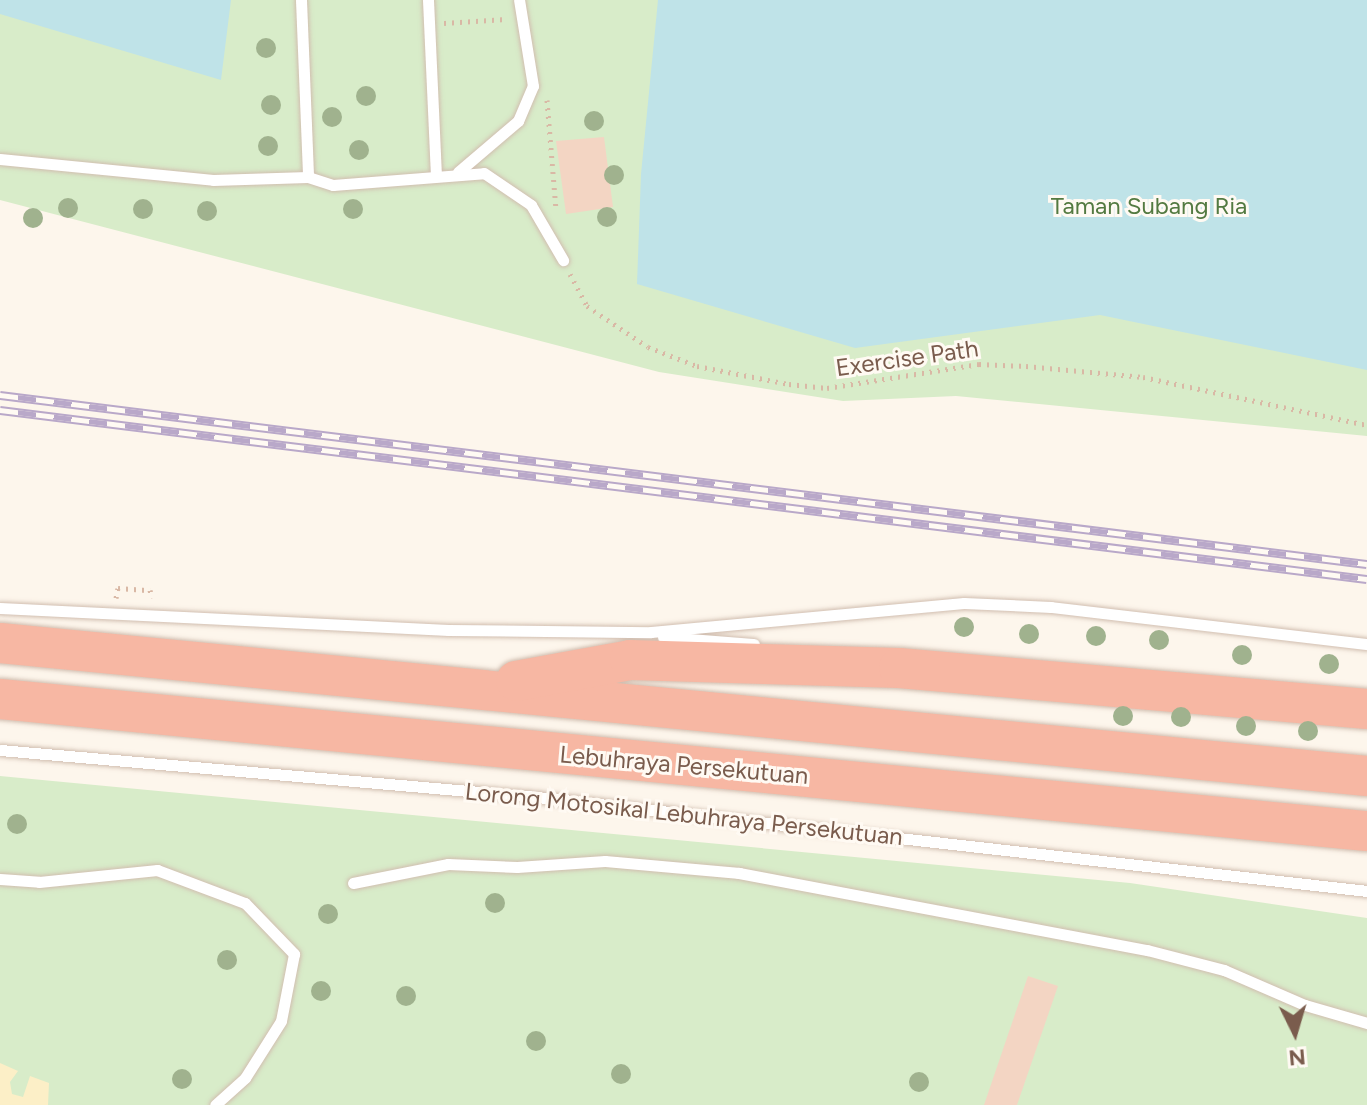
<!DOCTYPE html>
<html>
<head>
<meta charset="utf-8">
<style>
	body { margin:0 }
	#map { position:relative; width:1367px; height:1105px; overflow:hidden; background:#fdf6ec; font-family:Figtree,sans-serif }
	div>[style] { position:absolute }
	.green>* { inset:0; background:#d8ecc9 }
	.sand>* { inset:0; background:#fcefc7 }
	.water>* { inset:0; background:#bfe3e8 }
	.building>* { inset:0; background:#f3d5c3 }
	.path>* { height:5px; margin-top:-2.5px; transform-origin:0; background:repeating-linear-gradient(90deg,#d9b8a5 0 2px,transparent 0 8px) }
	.roads { filter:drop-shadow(0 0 2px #d1beb0) drop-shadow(0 0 2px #d1beb0) }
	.lane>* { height:11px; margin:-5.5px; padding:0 5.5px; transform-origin:5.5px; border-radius:5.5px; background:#fff }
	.highway>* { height:40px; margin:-20px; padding:0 20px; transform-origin:20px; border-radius:20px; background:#f7b7a3 }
	.rail>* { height:9px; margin-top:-4.5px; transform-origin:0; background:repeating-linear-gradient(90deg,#fffaf3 0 18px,#b9a8c9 0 36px); box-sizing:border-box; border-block:2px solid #b9a8c9 }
	.trees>* { width:20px; height:20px; margin:-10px; border-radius:50%; background:#a0b28e }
	span { translate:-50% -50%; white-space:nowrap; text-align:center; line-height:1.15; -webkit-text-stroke:6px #fffaf3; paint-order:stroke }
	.park-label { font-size:24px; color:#537a41 }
	.street-label { font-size:24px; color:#7a5c4d }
	.north { position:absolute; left:1255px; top:993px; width:80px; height:80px; -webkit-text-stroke:6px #fffaf3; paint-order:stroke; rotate:175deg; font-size:22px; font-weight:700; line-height:32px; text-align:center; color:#7a5c4d }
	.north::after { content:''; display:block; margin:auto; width:28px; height:36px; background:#7a5c4d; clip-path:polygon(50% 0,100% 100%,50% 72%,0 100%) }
</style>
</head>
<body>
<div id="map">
	<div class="green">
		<div style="clip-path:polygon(0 0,1367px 0,1367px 436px,956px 396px,843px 401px,659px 372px,0 200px)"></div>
		<div style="clip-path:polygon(0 776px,1130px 883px,1367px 918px,1367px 1105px,0 1105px)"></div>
	</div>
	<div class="sand">
		<div style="clip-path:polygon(0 1063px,18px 1071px,10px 1082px,12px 1094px,23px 1097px,30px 1076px,49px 1083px,48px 1105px,0 1105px)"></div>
	</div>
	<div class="water">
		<div style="clip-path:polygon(0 0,231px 0,221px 80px,0 14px)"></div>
		<div style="clip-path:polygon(658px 0,1367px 0,1367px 370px,1100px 315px,855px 348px,637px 284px,641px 174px)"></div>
	</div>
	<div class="building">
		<div style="clip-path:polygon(604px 137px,613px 207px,566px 214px,556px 141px)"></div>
		<div style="clip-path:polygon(1028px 976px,1058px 986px,1017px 1105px,984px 1105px)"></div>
	</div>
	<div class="path">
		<div style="left:444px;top:23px;width:62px;rotate:-3.7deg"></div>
		<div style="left:547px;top:100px;width:110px;rotate:85.3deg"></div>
		<div style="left:570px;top:274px;width:36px;rotate:62deg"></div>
		<div style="left:587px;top:306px;width:73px;rotate:33.9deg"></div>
		<div style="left:648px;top:347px;width:53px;rotate:21.2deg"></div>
		<div style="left:697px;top:366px;width:94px;rotate:11.1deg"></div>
		<div style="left:789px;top:384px;width:38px;rotate:6deg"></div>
		<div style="left:827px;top:388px;width:154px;rotate:-9deg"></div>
		<div style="left:979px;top:364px;width:47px;rotate:2.4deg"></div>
		<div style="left:1026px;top:366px;width:118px;rotate:5.4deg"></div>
		<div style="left:1143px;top:377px;width:229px;rotate:12.1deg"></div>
		<div style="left:116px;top:598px;width:10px;rotate:-79deg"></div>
		<div style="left:118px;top:588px;width:32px;rotate:4deg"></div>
		<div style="left:150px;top:590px;width:8px;rotate:76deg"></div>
	</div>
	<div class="roads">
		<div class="lane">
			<div style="left:301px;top:0;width:177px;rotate:87.7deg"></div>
			<div style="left:428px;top:0;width:174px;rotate:87.4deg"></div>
			<div style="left:0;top:159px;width:214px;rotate:5.6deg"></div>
			<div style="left:213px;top:180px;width:95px;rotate:-1.8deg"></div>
			<div style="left:308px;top:177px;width:26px;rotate:18deg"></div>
			<div style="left:333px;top:185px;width:151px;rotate:-4.5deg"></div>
			<div style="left:484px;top:173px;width:57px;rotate:34.2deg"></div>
			<div style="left:531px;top:205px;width:64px;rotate:59.8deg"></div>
			<div style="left:458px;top:172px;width:79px;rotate:-40.4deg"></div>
			<div style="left:518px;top:121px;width:38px;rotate:-67deg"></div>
			<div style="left:533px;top:86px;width:87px;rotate:-99.2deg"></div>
			<div style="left:0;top:608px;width:449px;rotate:2.8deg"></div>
			<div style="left:448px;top:630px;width:203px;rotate:0.6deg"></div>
			<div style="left:651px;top:632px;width:314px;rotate:-5.3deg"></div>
			<div style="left:964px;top:603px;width:87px;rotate:2.6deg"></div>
			<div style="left:1051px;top:607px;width:318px;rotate:6.7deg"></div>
			<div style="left:663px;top:637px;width:91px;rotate:4.4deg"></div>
			<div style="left:0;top:750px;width:539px;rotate:5deg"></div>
			<div style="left:537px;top:797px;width:835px;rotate:6.46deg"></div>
			<div style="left:0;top:879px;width:39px;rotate:4deg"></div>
			<div style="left:39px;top:882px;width:119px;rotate:-5.8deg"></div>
			<div style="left:157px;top:870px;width:94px;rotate:20.6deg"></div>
			<div style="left:245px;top:903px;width:71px;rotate:46.1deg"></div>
			<div style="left:294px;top:954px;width:68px;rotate:101deg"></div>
			<div style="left:281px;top:1021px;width:67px;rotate:122.3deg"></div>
			<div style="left:245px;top:1078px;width:40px;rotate:138deg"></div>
			<div style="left:353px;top:883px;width:97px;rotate:-11.3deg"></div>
			<div style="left:448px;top:864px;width:69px;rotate:2.5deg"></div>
			<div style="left:517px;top:867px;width:88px;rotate:-3.9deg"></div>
			<div style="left:605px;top:861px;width:135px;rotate:5.1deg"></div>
			<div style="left:739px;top:873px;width:415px;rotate:10.7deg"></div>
			<div style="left:1147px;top:950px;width:80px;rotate:14.6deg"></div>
			<div style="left:1224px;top:970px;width:88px;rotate:23.4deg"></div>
			<div style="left:1305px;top:1005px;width:65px;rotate:16.2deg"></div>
		</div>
		<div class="highway">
			<div style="left:0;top:643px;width:1373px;rotate:5.56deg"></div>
			<div style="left:516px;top:681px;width:116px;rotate:-10.4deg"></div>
			<div style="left:630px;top:660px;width:269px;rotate:1.7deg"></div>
			<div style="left:899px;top:668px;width:470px;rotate:5deg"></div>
			<div style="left:0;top:699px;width:1373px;rotate:5.52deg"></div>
		</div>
	</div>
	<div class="rail">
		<div style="left:0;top:395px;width:1377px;rotate:7.05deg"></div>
		<div style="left:0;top:410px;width:1377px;rotate:7.05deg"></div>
	</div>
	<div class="trees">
		<div style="left:266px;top:48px"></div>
		<div style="left:366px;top:96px"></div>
		<div style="left:271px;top:105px"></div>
		<div style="left:332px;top:117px"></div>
		<div style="left:594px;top:121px"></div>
		<div style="left:268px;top:146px"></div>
		<div style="left:359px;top:150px"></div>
		<div style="left:614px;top:175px"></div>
		<div style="left:68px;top:208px"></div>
		<div style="left:143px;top:209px"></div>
		<div style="left:353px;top:209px"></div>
		<div style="left:207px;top:211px"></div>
		<div style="left:607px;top:217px"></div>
		<div style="left:33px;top:218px"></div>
		<div style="left:964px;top:627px"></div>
		<div style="left:1029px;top:634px"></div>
		<div style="left:1096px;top:636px"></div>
		<div style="left:1159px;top:640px"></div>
		<div style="left:1242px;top:655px"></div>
		<div style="left:1329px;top:664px"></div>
		<div style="left:1123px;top:716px"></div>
		<div style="left:1181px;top:717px"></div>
		<div style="left:1246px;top:726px"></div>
		<div style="left:1308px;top:731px"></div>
		<div style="left:17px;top:824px"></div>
		<div style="left:495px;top:903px"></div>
		<div style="left:328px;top:914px"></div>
		<div style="left:227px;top:960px"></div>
		<div style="left:321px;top:991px"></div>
		<div style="left:406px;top:996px"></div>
		<div style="left:536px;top:1041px"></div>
		<div style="left:621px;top:1074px"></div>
		<div style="left:182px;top:1079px"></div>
		<div style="left:919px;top:1082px"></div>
	</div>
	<div class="park-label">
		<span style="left:1149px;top:206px">Taman Subang Ria</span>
	</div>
	<div class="street-label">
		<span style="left:907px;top:358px;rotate:-8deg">Exercise Path</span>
		<span style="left:684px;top:765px;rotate:5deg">Lebuhraya Persekutuan</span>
		<span style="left:684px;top:814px;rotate:6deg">Lorong Motosikal Lebuhraya Persekutuan</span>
	</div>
	<div class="north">N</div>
</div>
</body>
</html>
